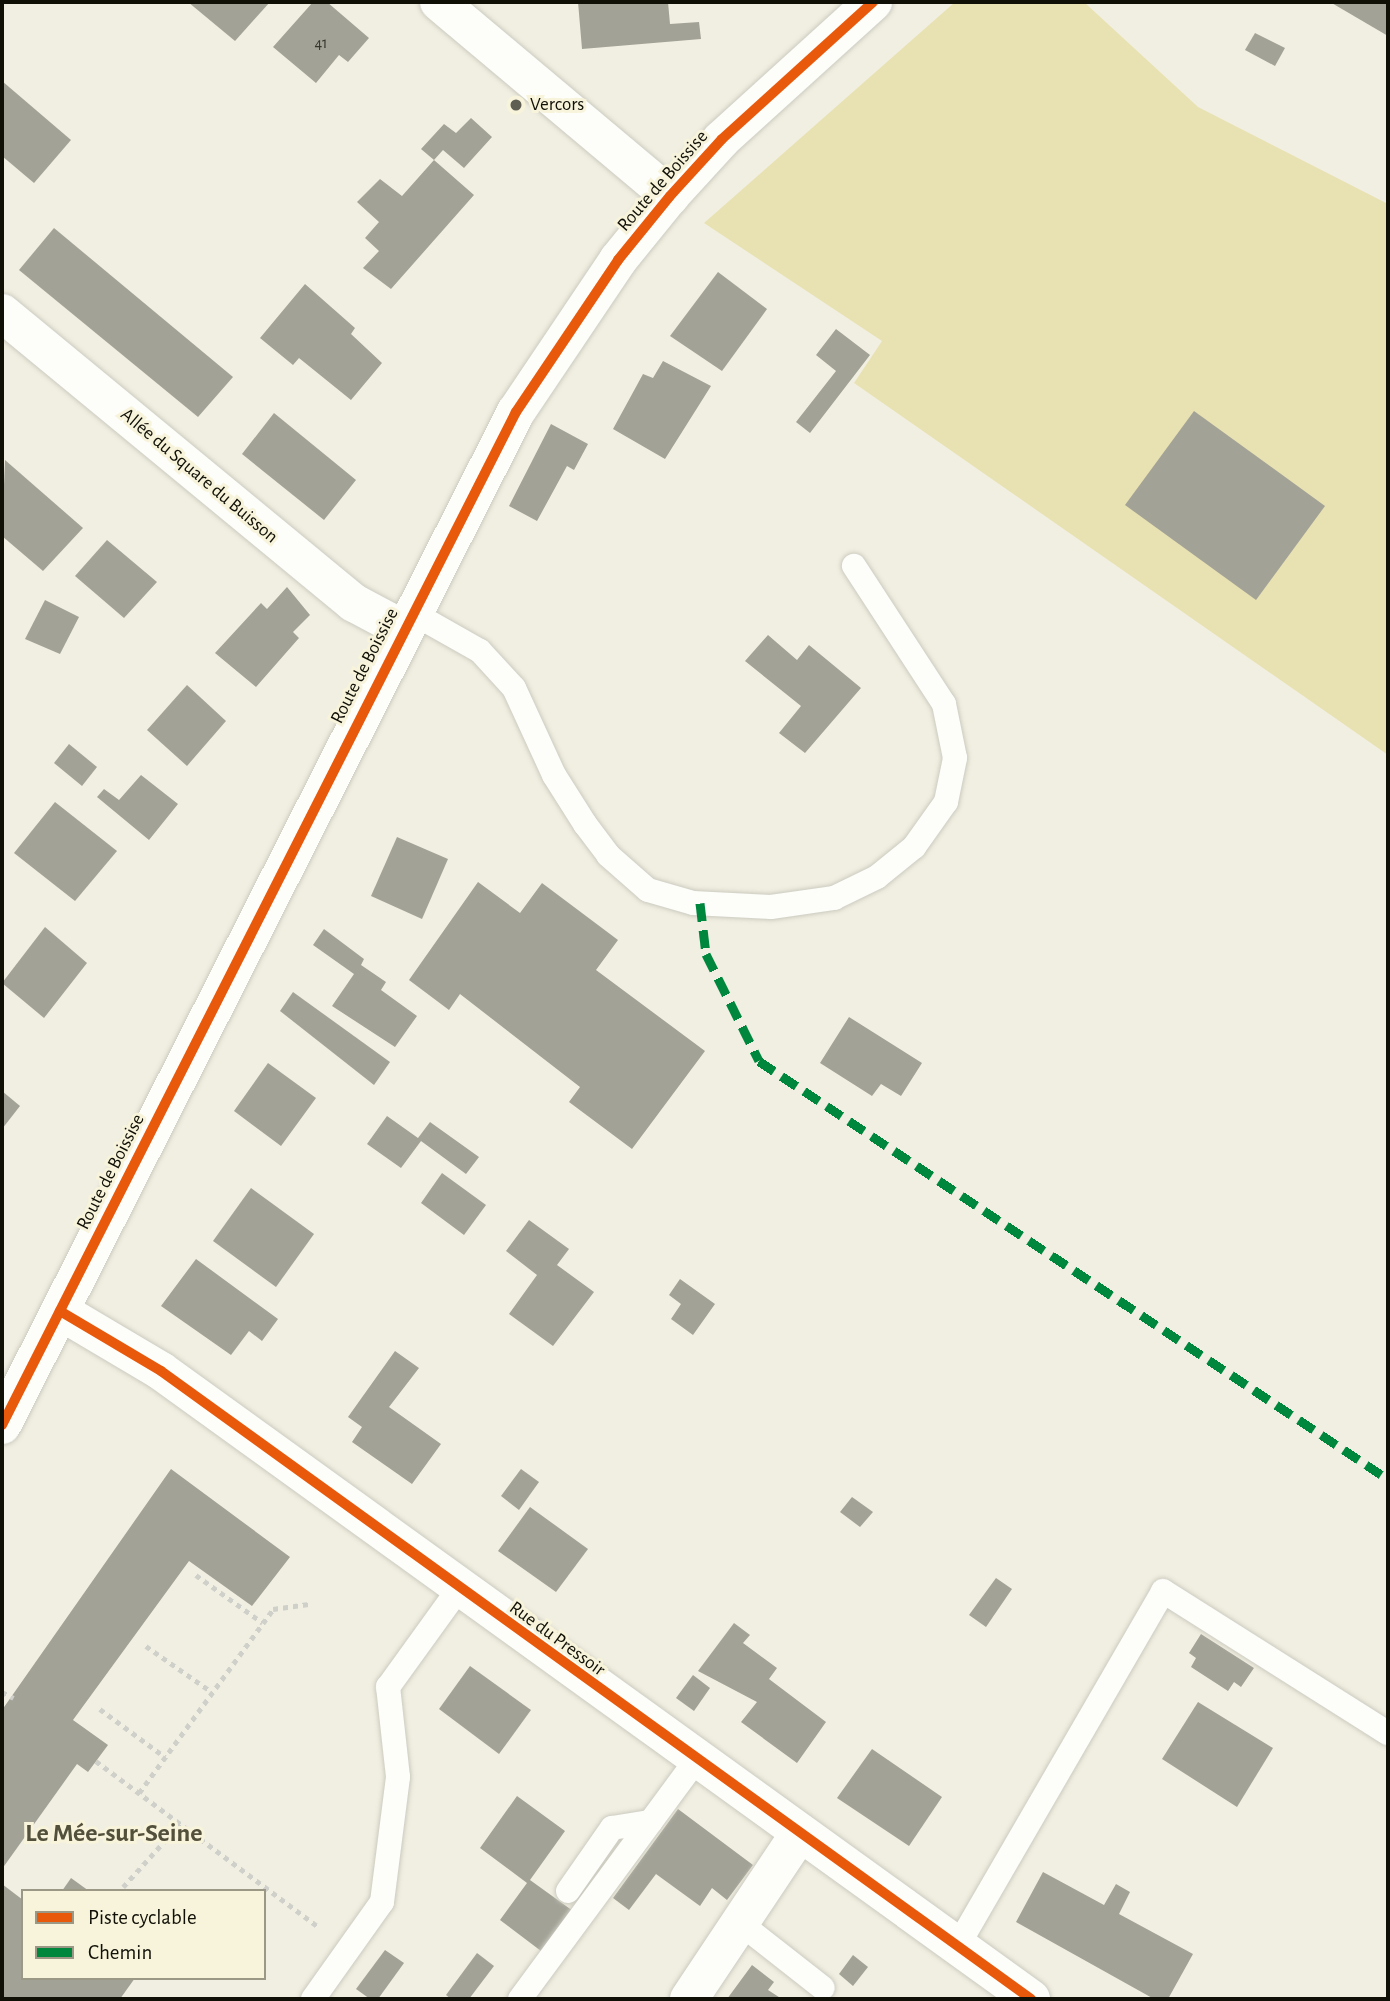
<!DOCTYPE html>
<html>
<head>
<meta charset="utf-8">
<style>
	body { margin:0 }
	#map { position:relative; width:1390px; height:2001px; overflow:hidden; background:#f1efe1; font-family:"Alegreya Sans",sans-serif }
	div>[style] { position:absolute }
	.green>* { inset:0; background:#e8e2b3 }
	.building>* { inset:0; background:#a3a297 }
	.path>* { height:4.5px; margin-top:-2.25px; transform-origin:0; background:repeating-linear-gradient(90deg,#d0d0cb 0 5px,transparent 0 10px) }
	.roads { filter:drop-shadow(0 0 2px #cccbc0) drop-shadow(0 0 2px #cccbc0) }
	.service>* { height:24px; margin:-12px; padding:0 12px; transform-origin:12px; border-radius:12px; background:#fdfdfa }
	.minor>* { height:38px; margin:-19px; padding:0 19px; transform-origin:19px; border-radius:19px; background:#fdfdfa }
	.tertiary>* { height:38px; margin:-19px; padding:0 19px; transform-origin:19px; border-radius:19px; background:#fdfdfa }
	.quiet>* { height:9px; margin-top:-4.5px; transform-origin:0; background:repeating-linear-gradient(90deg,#00873e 0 18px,transparent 0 27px) }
	.cycleway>* { height:10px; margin:-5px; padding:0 5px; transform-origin:5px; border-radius:5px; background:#e8590c }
	.dots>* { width:19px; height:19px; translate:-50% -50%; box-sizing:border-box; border:4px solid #f7f4db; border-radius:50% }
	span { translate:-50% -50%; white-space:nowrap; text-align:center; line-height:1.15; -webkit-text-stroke:6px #f7f4db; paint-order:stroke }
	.number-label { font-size:16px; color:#36342b }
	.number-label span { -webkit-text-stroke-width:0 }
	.poi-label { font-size:19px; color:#111007 }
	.left { translate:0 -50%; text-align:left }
	.street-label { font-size:19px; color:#111007 }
	.district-label { font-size:26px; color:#524f3a; font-weight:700 }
	.frame { position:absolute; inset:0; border:4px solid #111007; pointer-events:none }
	.legend { position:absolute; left:21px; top:1889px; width:245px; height:91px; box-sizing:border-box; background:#f7f4db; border:2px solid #9b9986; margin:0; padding:9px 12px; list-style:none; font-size:21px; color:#111007 }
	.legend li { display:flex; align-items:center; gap:14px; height:35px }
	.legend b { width:35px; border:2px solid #9b9986 }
</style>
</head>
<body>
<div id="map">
	<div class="green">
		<div style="clip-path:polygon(955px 2px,1084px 2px,1198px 107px,1388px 204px,1388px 755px,854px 383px,882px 341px,704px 223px)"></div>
	</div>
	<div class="building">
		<div style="clip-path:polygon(188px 2px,270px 2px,235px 41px)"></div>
		<div style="clip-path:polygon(313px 2px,327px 2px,369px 38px,348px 62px,339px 55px,316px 83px,273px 47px)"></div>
		<div style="clip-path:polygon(578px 2px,668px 2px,670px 24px,699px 22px,701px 39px,582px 49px)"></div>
		<div style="clip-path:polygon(1330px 2px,1388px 2px,1388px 36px)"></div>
		<div style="clip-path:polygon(1255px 33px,1285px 48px,1275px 66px,1245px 50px)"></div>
		<div style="clip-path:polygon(2px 81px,71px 140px,34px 183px,2px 156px)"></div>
		<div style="clip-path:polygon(471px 118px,492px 137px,464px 168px,443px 150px,434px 160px,421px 149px,444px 124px,456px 133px)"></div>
		<div style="clip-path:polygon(434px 160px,474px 195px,391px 289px,363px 268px,379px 251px,365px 238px,379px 222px,357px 202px,380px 179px,402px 196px)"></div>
		<div style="clip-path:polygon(54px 228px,233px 377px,198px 417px,19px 270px)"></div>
		<div style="clip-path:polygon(718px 272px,767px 309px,722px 371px,670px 336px)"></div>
		<div style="clip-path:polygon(305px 284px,355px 328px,351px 334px,382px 363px,351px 400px,299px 358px,293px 365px,260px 338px)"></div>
		<div style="clip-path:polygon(836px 329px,870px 355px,810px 433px,796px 422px,836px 371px,816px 355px)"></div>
		<div style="clip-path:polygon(663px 361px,711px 386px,665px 459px,613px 429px,643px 374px,653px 378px)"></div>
		<div style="clip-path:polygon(1194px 411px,1325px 506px,1256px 600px,1125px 505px)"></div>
		<div style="clip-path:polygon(274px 413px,356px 480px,324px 520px,242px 454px)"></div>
		<div style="clip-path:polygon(551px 424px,588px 444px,574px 470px,567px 466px,537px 521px,509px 506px)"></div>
		<div style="clip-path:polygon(5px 460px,83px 528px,43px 571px,2px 536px)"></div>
		<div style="clip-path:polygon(107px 540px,157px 582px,124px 618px,75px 576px)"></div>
		<div style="clip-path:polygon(287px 587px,310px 615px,293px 632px,299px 638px,256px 687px,215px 653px,261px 603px,267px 609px)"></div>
		<div style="clip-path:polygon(45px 600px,79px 617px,60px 654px,25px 639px)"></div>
		<div style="clip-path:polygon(768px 635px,797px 660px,809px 645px,861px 688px,805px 753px,779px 733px,801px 706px,745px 661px)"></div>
		<div style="clip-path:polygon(187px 685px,226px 721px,187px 766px,147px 730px)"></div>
		<div style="clip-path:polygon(69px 744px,97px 767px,82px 786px,54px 763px)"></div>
		<div style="clip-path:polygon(141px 775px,178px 804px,149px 840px,97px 797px,104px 789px,119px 800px)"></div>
		<div style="clip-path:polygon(55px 802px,117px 851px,75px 901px,14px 853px)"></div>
		<div style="clip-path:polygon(397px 837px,448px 859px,422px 919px,371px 896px)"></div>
		<div style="clip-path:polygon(478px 882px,520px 913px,542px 883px,618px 940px,596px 970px,705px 1051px,632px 1149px,569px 1102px,580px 1087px,460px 994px,449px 1010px,409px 980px)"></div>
		<div style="clip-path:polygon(45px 927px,87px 963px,44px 1018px,2px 983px)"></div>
		<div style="clip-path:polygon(324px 929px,364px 959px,361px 965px,386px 982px,381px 990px,417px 1016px,395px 1047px,332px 1006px,354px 974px,313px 945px)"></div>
		<div style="clip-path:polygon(293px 992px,390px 1062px,374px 1085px,280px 1011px)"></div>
		<div style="clip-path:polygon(849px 1017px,922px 1063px,901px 1096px,881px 1084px,872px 1096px,820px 1063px)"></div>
		<div style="clip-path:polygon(268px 1063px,316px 1098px,281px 1146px,234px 1111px)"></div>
		<div style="clip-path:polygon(2px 1091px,20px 1106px,2px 1129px)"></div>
		<div style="clip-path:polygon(387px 1116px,418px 1138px,430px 1122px,479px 1157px,466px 1174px,421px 1141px,401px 1168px,367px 1144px)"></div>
		<div style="clip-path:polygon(442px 1173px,486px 1205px,464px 1235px,421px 1203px)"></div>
		<div style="clip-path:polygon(251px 1188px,314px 1234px,276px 1287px,213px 1241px)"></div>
		<div style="clip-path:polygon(529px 1220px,569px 1249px,557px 1265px,594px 1292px,553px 1346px,509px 1314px,537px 1275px,506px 1251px)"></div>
		<div style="clip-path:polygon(196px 1259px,278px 1319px,262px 1341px,249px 1331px,231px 1355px,161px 1306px)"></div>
		<div style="clip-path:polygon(680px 1279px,715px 1304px,693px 1335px,671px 1319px,681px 1304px,669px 1295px)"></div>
		<div style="clip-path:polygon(395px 1351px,419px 1368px,389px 1407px,441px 1444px,412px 1484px,352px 1442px,362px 1427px,348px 1417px)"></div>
		<div style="clip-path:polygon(171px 1469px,290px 1557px,252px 1606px,189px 1561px,73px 1720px,108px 1745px,88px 1772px,77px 1764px,2px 1869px,2px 1710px)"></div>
		<div style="clip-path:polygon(521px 1469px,539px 1482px,519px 1510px,501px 1496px)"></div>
		<div style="clip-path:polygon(852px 1497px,873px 1512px,860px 1527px,840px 1512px)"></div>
		<div style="clip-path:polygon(530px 1507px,588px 1549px,556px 1592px,498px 1551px)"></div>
		<div style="clip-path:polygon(996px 1578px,1012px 1589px,986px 1627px,969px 1615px)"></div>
		<div style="clip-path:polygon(734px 1623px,750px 1635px,743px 1643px,777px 1668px,769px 1679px,826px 1722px,797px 1763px,741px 1722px,757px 1702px,698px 1671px)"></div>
		<div style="clip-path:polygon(1201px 1634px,1254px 1668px,1241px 1687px,1234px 1682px,1228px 1691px,1191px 1667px,1196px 1658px,1189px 1653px)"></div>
		<div style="clip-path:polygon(470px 1666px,531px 1710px,499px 1754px,439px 1709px)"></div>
		<div style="clip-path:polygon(693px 1675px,710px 1688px,694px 1711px,676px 1698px)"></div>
		<div style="clip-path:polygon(1198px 1702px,1273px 1748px,1237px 1807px,1162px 1759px)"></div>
		<div style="clip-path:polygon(872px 1749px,942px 1797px,909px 1846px,837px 1798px)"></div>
		<div style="clip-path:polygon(517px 1796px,565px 1831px,530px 1880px,573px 1911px,541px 1951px,500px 1920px,527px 1883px,480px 1848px)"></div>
		<div style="clip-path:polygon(678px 1809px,753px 1865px,727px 1900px,712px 1888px,700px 1906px,656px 1874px,629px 1910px,613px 1898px)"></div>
		<div style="clip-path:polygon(1043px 1872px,1104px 1905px,1116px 1884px,1130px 1892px,1119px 1914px,1193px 1954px,1168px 1999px,1154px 1999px,1016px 1922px)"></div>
		<div style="clip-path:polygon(71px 1878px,89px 1891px,62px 1891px)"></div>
		<div style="clip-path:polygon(2px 1884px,23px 1900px,23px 1978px,135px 1978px,120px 1999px,2px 1999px)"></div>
		<div style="clip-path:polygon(385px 1950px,404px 1963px,378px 1999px,370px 1999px,356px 1989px)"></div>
		<div style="clip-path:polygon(477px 1953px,494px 1966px,469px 1999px,451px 1999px,446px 1995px)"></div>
		<div style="clip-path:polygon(853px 1955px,868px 1967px,853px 1986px,839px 1974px)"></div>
		<div style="clip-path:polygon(752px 1965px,774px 1982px,768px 1990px,782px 1999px,727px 1999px)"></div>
	</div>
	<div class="path">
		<div style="left:196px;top:1575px;width:82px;rotate:35.6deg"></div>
		<div style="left:146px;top:1646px;width:80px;rotate:34.9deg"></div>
		<div style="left:2px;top:1692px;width:13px;rotate:27deg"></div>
		<div style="left:100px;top:1709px;width:81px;rotate:36.4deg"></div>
		<div style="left:96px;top:1761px;width:279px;rotate:36.7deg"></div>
		<div style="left:139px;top:1793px;width:228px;rotate:-53.9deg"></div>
		<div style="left:273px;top:1609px;width:36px;rotate:-8deg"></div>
		<div style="left:123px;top:1887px;width:85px;rotate:-47.9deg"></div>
	</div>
	<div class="roads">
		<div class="service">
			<div style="left:411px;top:612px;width:79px;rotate:29.5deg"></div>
			<div style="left:480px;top:651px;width:50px;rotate:47.4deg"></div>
			<div style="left:514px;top:688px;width:96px;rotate:65.3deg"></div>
			<div style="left:554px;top:775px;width:58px;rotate:57.7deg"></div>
			<div style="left:585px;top:824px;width:39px;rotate:53deg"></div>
			<div style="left:608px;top:855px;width:53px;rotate:41.2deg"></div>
			<div style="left:648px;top:890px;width:47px;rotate:16.1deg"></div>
			<div style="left:693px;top:903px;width:78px;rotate:2.9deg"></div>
			<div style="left:771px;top:907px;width:64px;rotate:-8.1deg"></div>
			<div style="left:834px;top:898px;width:48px;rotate:-26deg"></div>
			<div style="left:877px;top:877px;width:48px;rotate:-39deg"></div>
			<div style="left:914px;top:847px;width:55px;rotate:-54.6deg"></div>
			<div style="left:946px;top:802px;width:45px;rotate:-78.4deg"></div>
			<div style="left:955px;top:758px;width:55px;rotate:-101.5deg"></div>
			<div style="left:944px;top:704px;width:165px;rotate:-123.1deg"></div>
			<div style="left:568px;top:1891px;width:77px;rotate:-55.1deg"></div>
			<div style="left:612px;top:1828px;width:39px;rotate:-9deg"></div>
			<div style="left:740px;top:1923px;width:105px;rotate:38.1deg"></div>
			<div style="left:957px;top:1947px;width:411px;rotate:-59.9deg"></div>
			<div style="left:1163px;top:1591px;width:266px;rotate:32.3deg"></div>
			<div style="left:313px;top:1999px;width:119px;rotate:-54.6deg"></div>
			<div style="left:382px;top:1902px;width:126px;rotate:-82.7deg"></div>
			<div style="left:398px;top:1777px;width:91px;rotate:-96.3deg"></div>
			<div style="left:388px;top:1687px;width:120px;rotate:-54.2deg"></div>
			<div style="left:520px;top:1999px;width:297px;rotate:-53.6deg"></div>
		</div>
		<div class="minor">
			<div style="left:439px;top:2px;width:302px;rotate:40deg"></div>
			<div style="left:2px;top:313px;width:456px;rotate:39.5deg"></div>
			<div style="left:354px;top:603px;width:55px;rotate:28deg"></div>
			<div style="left:60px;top:1311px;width:117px;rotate:30.7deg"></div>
			<div style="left:161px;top:1371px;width:1073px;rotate:35.82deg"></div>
			<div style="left:689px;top:1999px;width:198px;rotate:-56.3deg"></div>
		</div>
		<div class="tertiary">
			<div style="left:2px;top:1425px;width:1136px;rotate:-63.1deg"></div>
			<div style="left:516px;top:412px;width:183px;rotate:-56.1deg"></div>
			<div style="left:618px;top:260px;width:82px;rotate:-50.9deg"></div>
			<div style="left:670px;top:196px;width:77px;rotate:-47.6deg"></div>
			<div style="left:722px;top:139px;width:204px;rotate:-42.2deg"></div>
		</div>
	</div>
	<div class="quiet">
		<div style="left:700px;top:903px;width:51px;rotate:83.3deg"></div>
		<div style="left:706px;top:954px;width:119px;rotate:63.6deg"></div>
		<div style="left:759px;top:1061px;width:755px;rotate:33.61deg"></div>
	</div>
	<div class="cycleway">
		<div style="left:60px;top:1311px;width:117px;rotate:30.7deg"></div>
		<div style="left:161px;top:1371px;width:1073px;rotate:35.82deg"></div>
		<div style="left:2px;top:1425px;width:1136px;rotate:-63.1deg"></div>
		<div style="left:516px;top:412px;width:183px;rotate:-56.1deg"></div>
		<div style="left:618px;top:260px;width:82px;rotate:-50.9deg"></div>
		<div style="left:670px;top:196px;width:77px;rotate:-47.6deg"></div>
		<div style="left:722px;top:139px;width:204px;rotate:-42.2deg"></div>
	</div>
	<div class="dots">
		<div style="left:516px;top:105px;background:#5f5e53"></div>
	</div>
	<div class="number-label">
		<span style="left:321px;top:43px">41</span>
	</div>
	<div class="poi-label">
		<span class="left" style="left:530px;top:105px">Vercors</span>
	</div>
	<div class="street-label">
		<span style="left:663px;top:181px;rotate:-49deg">Route de Boissise</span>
		<span style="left:199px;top:476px;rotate:40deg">Allée du Square du Buisson</span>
		<span style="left:365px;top:666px;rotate:-63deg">Route de Boissise</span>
		<span style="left:111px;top:1172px;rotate:-63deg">Route de Boissise</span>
		<span style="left:557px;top:1639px;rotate:36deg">Rue du Pressoir</span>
	</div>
	<div class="district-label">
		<span style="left:114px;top:1834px">Le Mée-sur-Seine</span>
	</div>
	<div class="frame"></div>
	<ul class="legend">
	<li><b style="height:9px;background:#e8590c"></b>Piste cyclable</li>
	<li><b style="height:9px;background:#00873e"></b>Chemin</li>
	</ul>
</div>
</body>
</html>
